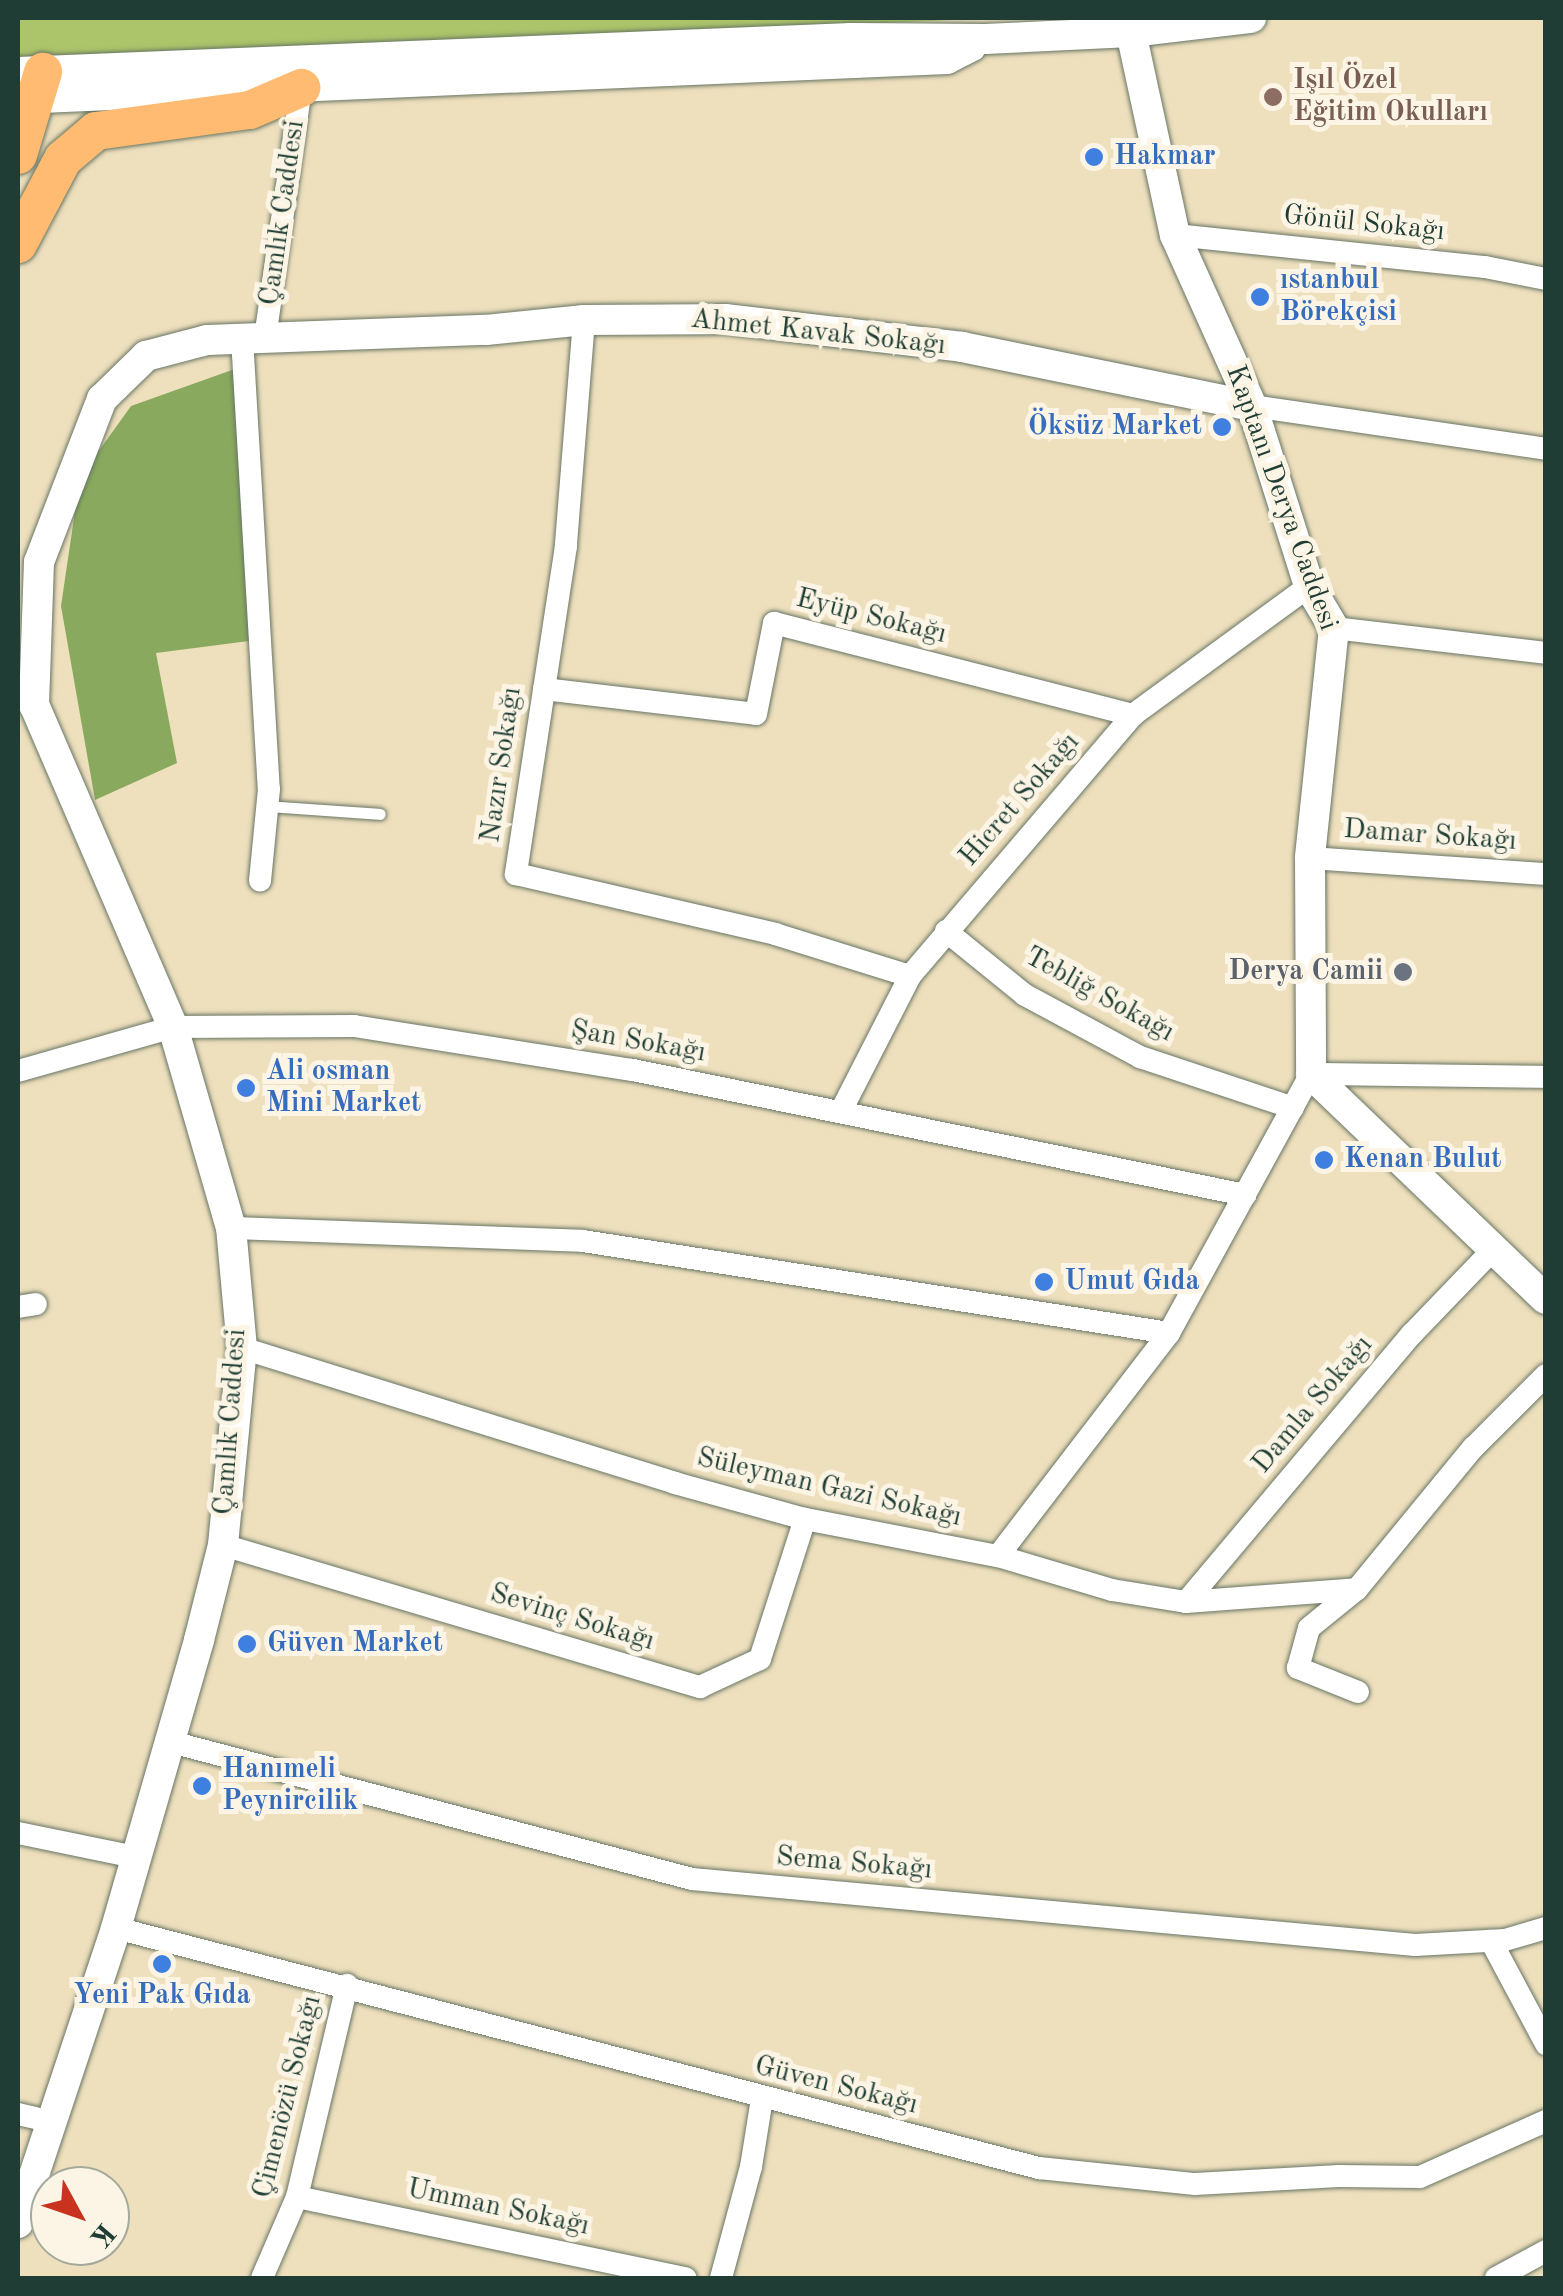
<!DOCTYPE html>
<html>
<head>
<meta charset="utf-8">
<style>
	body { margin:0 }
	#map { position:relative; width:1563px; height:2296px; overflow:hidden; background:#eedfbd; font-family:"Old Standard TT",serif }
	div>[style] { position:absolute }
	.green>* { inset:0; background:#acc46a }
	.forest>* { inset:0; background:#89aa5e }
	.roads { filter:drop-shadow(0 0 2px #677664) drop-shadow(0 0 2px #677664) }
	.service>* { height:11px; margin:-5.5px; padding:0 5.5px; transform-origin:5.5px; border-radius:5.5px; background:#fff }
	.minor>* { height:22px; margin:-11px; padding:0 11px; transform-origin:11px; border-radius:11px; background:#fff }
	.tertiary>* { height:30px; margin:-15px; padding:0 15px; transform-origin:15px; border-radius:15px; background:#fff }
	.primary>* { height:38px; margin:-19px; padding:0 19px; transform-origin:19px; border-radius:19px; background:#febb71 }
	.dots>* { width:28px; height:28px; translate:-50% -50%; box-sizing:border-box; border:5px solid #fcf5e5; border-radius:50% }
	span { translate:-50% -50%; white-space:nowrap; text-align:center; line-height:1.15; -webkit-text-stroke:10px #fcf5e5; paint-order:stroke }
	.education-label { font-size:28px; color:#785e54; font-weight:700 }
	.left { translate:0 -50%; text-align:left }
	.shop-label { font-size:28px; color:#366cbe; font-weight:700 }
	.right { translate:-100% -50%; text-align:right }
	.street-label { font-size:28px; color:#1f3d34 }
	.worship-label { font-size:28px; color:#5b616d; font-weight:700 }
	.frame { position:absolute; inset:0; border:20px solid #1f3d34; pointer-events:none }
	.north { position:absolute; left:30px; top:2166px; width:100px; height:100px; box-sizing:border-box; background:#fcf5e5; border:2px solid #a4ab9e; border-radius:50%; rotate:130deg; font-size:28px; font-weight:700; line-height:40px; text-align:center; color:#1f3d34 }
	.north::after { content:''; display:block; margin:auto; width:35px; height:45px; background:#c8321e; clip-path:polygon(50% 0,100% 100%,50% 72%,0 100%) }
</style>
</head>
<body>
<div id="map">
	<div class="green">
		<div style="clip-path:polygon(18px 18px,1000px 18px,18px 59px)"></div>
	</div>
	<div class="forest">
		<div style="clip-path:polygon(246px 365px,249px 641px,156px 653px,177px 763px,95px 800px,61px 606px,80px 477px,131px 406px)"></div>
	</div>
	<div class="roads">
		<div class="service">
			<div style="left:267px;top:806px;width:113px;rotate:4deg"></div>
		</div>
		<div class="minor">
			<div style="left:1175px;top:235px;width:312px;rotate:5.9deg"></div>
			<div style="left:1485px;top:267px;width:62px;rotate:11.1deg"></div>
			<div style="left:584px;top:320px;width:227px;rotate:94.6deg"></div>
			<div style="left:566px;top:546px;width:332px;rotate:98.7deg"></div>
			<div style="left:516px;top:874px;width:266px;rotate:13deg"></div>
			<div style="left:775px;top:934px;width:141px;rotate:17.3deg"></div>
			<div style="left:242px;top:338px;width:452px;rotate:86.6deg"></div>
			<div style="left:269px;top:789px;width:92px;rotate:95.6deg"></div>
			<div style="left:265px;top:338px;width:253px;rotate:-81.8deg"></div>
			<div style="left:1252px;top:406px;width:297px;rotate:8.3deg"></div>
			<div style="left:1334px;top:628px;width:213px;rotate:6.7deg"></div>
			<div style="left:544px;top:689px;width:213px;rotate:6.7deg"></div>
			<div style="left:756px;top:714px;width:93px;rotate:-78.8deg"></div>
			<div style="left:774px;top:623px;width:371px;rotate:14.4deg"></div>
			<div style="left:1310px;top:858px;width:237px;rotate:3.9deg"></div>
			<div style="left:946px;top:931px;width:102px;rotate:39deg"></div>
			<div style="left:1025px;top:995px;width:131px;rotate:28.3deg"></div>
			<div style="left:1140px;top:1057px;width:161px;rotate:18.4deg"></div>
			<div style="left:18px;top:1071px;width:161px;rotate:-15.8deg"></div>
			<div style="left:173px;top:1027px;width:181px;rotate:-0.3deg"></div>
			<div style="left:354px;top:1026px;width:282px;rotate:9deg"></div>
			<div style="left:633px;top:1070px;width:625px;rotate:11.54deg"></div>
			<div style="left:841px;top:1111px;width:152px;rotate:-62.9deg"></div>
			<div style="left:910px;top:976px;width:343px;rotate:-49.5deg"></div>
			<div style="left:1133px;top:715px;width:218px;rotate:-36.2deg"></div>
			<div style="left:231px;top:1228px;width:352px;rotate:2.1deg"></div>
			<div style="left:583px;top:1241px;width:593px;rotate:8.92deg"></div>
			<div style="left:1169px;top:1333px;width:295px;rotate:-61.3deg"></div>
			<div style="left:1311px;top:1074px;width:235px;rotate:0.7deg"></div>
			<div style="left:18px;top:1307px;width:18px;rotate:-9deg"></div>
			<div style="left:242px;top:1348px;width:454px;rotate:17.3deg"></div>
			<div style="left:675px;top:1483px;width:135px;rotate:15.5deg"></div>
			<div style="left:805px;top:1519px;width:197px;rotate:10.9deg"></div>
			<div style="left:998px;top:1556px;width:119px;rotate:16.6deg"></div>
			<div style="left:1112px;top:1590px;width:75px;rotate:9.2deg"></div>
			<div style="left:1186px;top:1602px;width:171px;rotate:-4.3deg"></div>
			<div style="left:223px;top:1545px;width:498px;rotate:16.6deg"></div>
			<div style="left:700px;top:1687px;width:66px;rotate:-25deg"></div>
			<div style="left:760px;top:1659px;width:147px;rotate:-72.2deg"></div>
			<div style="left:998px;top:1556px;width:281px;rotate:-52.5deg"></div>
			<div style="left:1186px;top:1602px;width:351px;rotate:-49.9deg"></div>
			<div style="left:1412px;top:1334px;width:115px;rotate:-46.1deg"></div>
			<div style="left:1358px;top:1692px;width:65px;rotate:-158.2deg"></div>
			<div style="left:1298px;top:1668px;width:41px;rotate:-74.6deg"></div>
			<div style="left:1309px;top:1628px;width:62px;rotate:-39.1deg"></div>
			<div style="left:1357px;top:1589px;width:183px;rotate:-50.6deg"></div>
			<div style="left:1473px;top:1448px;width:103px;rotate:-45deg"></div>
			<div style="left:171px;top:1742px;width:539px;rotate:14.73deg"></div>
			<div style="left:692px;top:1879px;width:726px;rotate:5.22deg"></div>
			<div style="left:1415px;top:1945px;width:90px;rotate:-3.2deg"></div>
			<div style="left:1505px;top:1940px;width:43px;rotate:-16.3deg"></div>
			<div style="left:18px;top:1833px;width:119px;rotate:11.6deg"></div>
			<div style="left:116px;top:1928px;width:954px;rotate:14.58deg"></div>
			<div style="left:1039px;top:2168px;width:157px;rotate:5.9deg"></div>
			<div style="left:1195px;top:2184px;width:144px;rotate:-3.2deg"></div>
			<div style="left:1339px;top:2176px;width:81px;rotate:0.7deg"></div>
			<div style="left:1420px;top:2177px;width:138px;rotate:-24deg"></div>
			<div style="left:1491px;top:1941px;width:117px;rotate:61.9deg"></div>
			<div style="left:18px;top:2114px;width:35px;rotate:13deg"></div>
			<div style="left:297px;top:2197px;width:397px;rotate:11.8deg"></div>
			<div style="left:262px;top:2278px;width:88px;rotate:-66.6deg"></div>
			<div style="left:297px;top:2197px;width:218px;rotate:-76.7deg"></div>
			<div style="left:721px;top:2278px;width:115px;rotate:-74.9deg"></div>
			<div style="left:751px;top:2167px;width:70px;rotate:-80.9deg"></div>
			<div style="left:1496px;top:2278px;width:57px;rotate:-28.4deg"></div>
		</div>
		<div class="tertiary">
			<div style="left:1131px;top:32px;width:208px;rotate:77.8deg"></div>
			<div style="left:1175px;top:235px;width:188px;rotate:65.8deg"></div>
			<div style="left:1252px;top:406px;width:189px;rotate:72.4deg"></div>
			<div style="left:1309px;top:586px;width:49px;rotate:59.2deg"></div>
			<div style="left:1334px;top:628px;width:231px;rotate:96deg"></div>
			<div style="left:1310px;top:858px;width:216px;rotate:89.7deg"></div>
			<div style="left:1311px;top:1074px;width:325px;rotate:43.8deg"></div>
			<div style="left:18px;top:72px;width:834px;rotate:-2.34deg"></div>
			<div style="left:851px;top:38px;width:134px;rotate:0.4deg"></div>
			<div style="left:985px;top:39px;width:146px;rotate:-2.7deg"></div>
			<div style="left:1131px;top:32px;width:121px;rotate:-6.7deg"></div>
			<div style="left:18px;top:99px;width:930px;rotate:-2.47deg"></div>
			<div style="left:947px;top:59px;width:27px;rotate:-27deg"></div>
			<div style="left:18px;top:2223px;width:311px;rotate:-71.6deg"></div>
			<div style="left:116px;top:1928px;width:300px;rotate:-73.9deg"></div>
			<div style="left:199px;top:1640px;width:98px;rotate:-75.8deg"></div>
			<div style="left:223px;top:1545px;width:198px;rotate:-84.5deg"></div>
			<div style="left:242px;top:1348px;width:121px;rotate:-95.2deg"></div>
			<div style="left:231px;top:1228px;width:209px;rotate:-106.1deg"></div>
			<div style="left:173px;top:1027px;width:351px;rotate:-113.3deg"></div>
			<div style="left:34px;top:705px;width:143px;rotate:-88deg"></div>
			<div style="left:39px;top:562px;width:175px;rotate:-68.9deg"></div>
			<div style="left:102px;top:399px;width:62px;rotate:-44.3deg"></div>
			<div style="left:146px;top:356px;width:63px;rotate:-14.7deg"></div>
			<div style="left:207px;top:340px;width:279px;rotate:-2.1deg"></div>
			<div style="left:486px;top:330px;width:99px;rotate:-5.8deg"></div>
			<div style="left:584px;top:320px;width:141px;rotate:-0.4deg"></div>
			<div style="left:725px;top:319px;width:239px;rotate:6.7deg"></div>
			<div style="left:962px;top:347px;width:296px;rotate:11.5deg"></div>
		</div>
		<div class="primary">
			<div style="left:18px;top:155px;width:87px;rotate:-73.2deg"></div>
			<div style="left:18px;top:244px;width:96px;rotate:-62.1deg"></div>
			<div style="left:63px;top:159px;width:43px;rotate:-40.3deg"></div>
			<div style="left:96px;top:131px;width:155px;rotate:-7.8deg"></div>
			<div style="left:250px;top:110px;width:56px;rotate:-23.3deg"></div>
		</div>
	</div>
	<div class="dots">
		<div style="left:1273px;top:97px;background:#8d6e63"></div>
		<div style="left:1094px;top:157px;background:#3f7fe0"></div>
		<div style="left:1260px;top:297px;background:#3f7fe0"></div>
		<div style="left:1222px;top:427px;background:#3f7fe0"></div>
		<div style="left:1403px;top:972px;background:#6b7280"></div>
		<div style="left:246px;top:1088px;background:#3f7fe0"></div>
		<div style="left:1324px;top:1160px;background:#3f7fe0"></div>
		<div style="left:1044px;top:1282px;background:#3f7fe0"></div>
		<div style="left:247px;top:1644px;background:#3f7fe0"></div>
		<div style="left:202px;top:1786px;background:#3f7fe0"></div>
		<div style="left:162px;top:1964px;background:#3f7fe0"></div>
	</div>
	<div class="education-label">
		<span class="left" style="left:1293px;top:97px">Işıl Özel<br>Eğitim Okulları</span>
	</div>
	<div class="shop-label">
		<span class="left" style="left:1114px;top:157px">Hakmar</span>
		<span class="left" style="left:1280px;top:297px">ıstanbul<br>Börekçisi</span>
		<span class="right" style="left:1202px;top:427px">Öksüz Market</span>
		<span class="left" style="left:266px;top:1088px">Ali osman<br>Mini Market</span>
		<span class="left" style="left:1344px;top:1160px">Kenan Bulut</span>
		<span class="left" style="left:1064px;top:1282px">Umut Gıda</span>
		<span class="left" style="left:267px;top:1644px">Güven Market</span>
		<span class="left" style="left:222px;top:1786px">Hanımeli<br>Peynircilik</span>
		<span style="left:162px;top:1996px">Yeni Pak Gıda</span>
	</div>
	<div class="street-label">
		<span style="left:283px;top:213px;rotate:-82deg">Çamlık Caddesi</span>
		<span style="left:1364px;top:224px;rotate:6deg">Gönül Sokağı</span>
		<span style="left:818px;top:333px;rotate:6deg">Ahmet Kavak Sokağı</span>
		<span style="left:1281px;top:498px;rotate:70deg">Kaptanı Derya Caddesi</span>
		<span style="left:871px;top:617px;rotate:14deg">Eyüp Sokağı</span>
		<span style="left:502px;top:765px;rotate:-82deg">Nazır Sokağı</span>
		<span style="left:1020px;top:800px;rotate:-49deg">Hicret Sokağı</span>
		<span style="left:1430px;top:836px;rotate:4deg">Damar Sokağı</span>
		<span style="left:1099px;top:995px;rotate:29deg">Tebliğ Sokağı</span>
		<span style="left:638px;top:1042px;rotate:10deg">Şan Sokağı</span>
		<span style="left:1313px;top:1405px;rotate:-50deg">Damla Sokağı</span>
		<span style="left:231px;top:1422px;rotate:-86deg">Çamlık Caddesi</span>
		<span style="left:829px;top:1488px;rotate:13deg">Süleyman Gazi Sokağı</span>
		<span style="left:572px;top:1618px;rotate:17deg">Sevinç Sokağı</span>
		<span style="left:854px;top:1864px;rotate:5deg">Sema Sokağı</span>
		<span style="left:836px;top:2086px;rotate:14deg">Güven Sokağı</span>
		<span style="left:288px;top:2097px;rotate:-76deg">Çimenözü Sokağı</span>
		<span style="left:498px;top:2208px;rotate:12deg">Umman Sokağı</span>
	</div>
	<div class="worship-label">
		<span class="right" style="left:1383px;top:972px">Derya Camii</span>
	</div>
	<div class="frame"></div>
	<div class="north">K</div>
</div>
</body>
</html>
